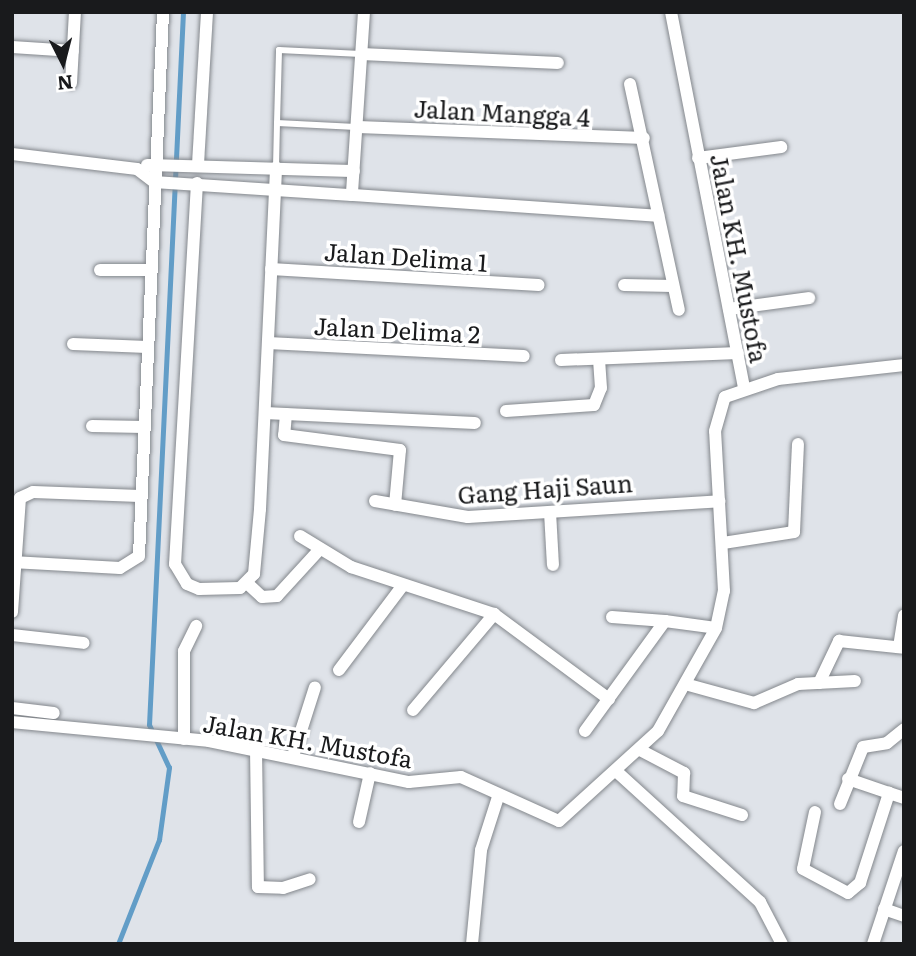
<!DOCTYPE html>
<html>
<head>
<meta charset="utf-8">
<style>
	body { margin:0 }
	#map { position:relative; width:916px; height:956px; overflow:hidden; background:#dfe3e9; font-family:Literata,serif }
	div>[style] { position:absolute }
	.stream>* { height:4.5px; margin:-2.25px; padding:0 2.25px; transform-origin:2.25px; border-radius:2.25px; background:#629dc7 }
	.roads { filter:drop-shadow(0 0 2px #83878c) drop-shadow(0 0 2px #83878c) }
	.lane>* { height:6px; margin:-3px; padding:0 3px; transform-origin:3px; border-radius:3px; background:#fff }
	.street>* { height:12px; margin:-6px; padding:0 6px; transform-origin:6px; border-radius:6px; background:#fff }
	span { translate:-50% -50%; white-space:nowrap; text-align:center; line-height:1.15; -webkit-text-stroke:7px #fff; paint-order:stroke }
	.street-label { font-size:24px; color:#191a1c }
	.frame { position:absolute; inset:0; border:14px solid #191a1c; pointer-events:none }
	.north { position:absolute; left:28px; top:28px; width:70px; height:70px; -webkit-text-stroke:5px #fff; paint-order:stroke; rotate:174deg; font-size:19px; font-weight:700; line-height:28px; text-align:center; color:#191a1c }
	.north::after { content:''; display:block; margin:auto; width:24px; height:32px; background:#191a1c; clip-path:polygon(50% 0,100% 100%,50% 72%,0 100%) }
</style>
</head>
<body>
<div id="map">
	<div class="stream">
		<div style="left:118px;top:944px;width:112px;rotate:-68.5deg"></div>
		<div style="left:159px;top:840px;width:73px;rotate:-82.1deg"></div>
		<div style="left:169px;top:768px;width:47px;rotate:-114.9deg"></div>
		<div style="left:149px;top:725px;width:714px;rotate:-87.27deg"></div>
	</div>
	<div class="roads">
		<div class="lane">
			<div style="left:356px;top:127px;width:79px;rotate:-177.1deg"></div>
			<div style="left:277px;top:123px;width:73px;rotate:-88.4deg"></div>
			<div style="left:279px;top:50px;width:82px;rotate:2.8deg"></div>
			<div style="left:276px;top:167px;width:44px;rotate:-88.7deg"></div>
		</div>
		<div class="street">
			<div style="left:364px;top:12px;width:183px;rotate:93.8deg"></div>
			<div style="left:352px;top:195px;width:307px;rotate:3.9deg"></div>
			<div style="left:671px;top:12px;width:381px;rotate:79deg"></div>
			<div style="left:12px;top:47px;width:61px;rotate:3.8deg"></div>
			<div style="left:362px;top:54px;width:196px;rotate:2.6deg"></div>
			<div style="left:71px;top:83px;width:71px;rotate:-86.8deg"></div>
			<div style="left:630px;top:84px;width:231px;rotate:77.8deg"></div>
			<div style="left:358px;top:127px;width:286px;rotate:2.2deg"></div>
			<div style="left:12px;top:154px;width:126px;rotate:6.8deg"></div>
			<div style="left:137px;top:169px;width:21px;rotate:37deg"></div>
			<div style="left:154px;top:182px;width:198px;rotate:3.8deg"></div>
			<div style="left:698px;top:158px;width:84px;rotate:-7.5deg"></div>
			<div style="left:198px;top:164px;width:152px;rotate:-86.6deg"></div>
			<div style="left:147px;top:165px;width:207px;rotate:1.7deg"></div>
			<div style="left:197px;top:183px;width:382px;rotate:93.3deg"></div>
			<div style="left:175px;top:564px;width:23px;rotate:59deg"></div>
			<div style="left:187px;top:584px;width:13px;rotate:23deg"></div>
			<div style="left:199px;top:589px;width:41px;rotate:-1.4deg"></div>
			<div style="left:240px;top:588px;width:20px;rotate:-45deg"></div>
			<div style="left:254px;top:574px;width:65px;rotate:-84.7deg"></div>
			<div style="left:260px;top:509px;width:342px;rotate:-87.3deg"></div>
			<div style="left:271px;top:269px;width:268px;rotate:3.4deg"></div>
			<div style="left:100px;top:270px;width:50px"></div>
			<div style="left:624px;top:285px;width:49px;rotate:1.2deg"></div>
			<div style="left:729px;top:309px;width:81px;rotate:-7.8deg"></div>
			<div style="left:268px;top:343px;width:256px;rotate:2.9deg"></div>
			<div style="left:73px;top:344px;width:74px;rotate:2.3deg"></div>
			<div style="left:561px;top:360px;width:177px;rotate:-2.3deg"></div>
			<div style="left:506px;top:411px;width:88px;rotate:-3.9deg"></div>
			<div style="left:594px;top:405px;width:18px;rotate:-68deg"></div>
			<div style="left:601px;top:388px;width:29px;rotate:-94deg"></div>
			<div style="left:265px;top:413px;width:210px;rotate:2.7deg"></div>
			<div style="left:286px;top:414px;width:21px;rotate:95deg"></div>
			<div style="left:284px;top:435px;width:117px;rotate:7.4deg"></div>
			<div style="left:400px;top:450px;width:55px;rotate:95.2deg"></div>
			<div style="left:92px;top:426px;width:52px;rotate:1.1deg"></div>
			<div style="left:375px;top:501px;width:94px;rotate:9.8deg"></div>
			<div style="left:468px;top:517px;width:252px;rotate:-3.6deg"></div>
			<div style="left:550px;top:512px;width:53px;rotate:86.8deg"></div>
			<div style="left:300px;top:536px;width:60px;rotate:31.3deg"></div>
			<div style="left:351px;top:567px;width:151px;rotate:18.2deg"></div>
			<div style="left:494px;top:614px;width:143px;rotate:36.5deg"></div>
			<div style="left:723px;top:543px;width:72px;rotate:-8.8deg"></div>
			<div style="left:794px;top:532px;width:88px;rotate:-87.4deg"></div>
			<div style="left:12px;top:562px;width:108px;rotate:3.2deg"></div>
			<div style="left:120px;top:568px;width:22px;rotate:-32deg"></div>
			<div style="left:139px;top:556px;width:545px;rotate:-87.47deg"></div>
			<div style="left:248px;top:584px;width:19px;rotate:43deg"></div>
			<div style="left:262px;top:597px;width:15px;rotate:-4deg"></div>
			<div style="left:277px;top:596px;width:64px;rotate:-47.5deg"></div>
			<div style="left:12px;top:612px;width:114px;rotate:-86deg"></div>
			<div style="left:20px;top:498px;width:14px;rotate:-25deg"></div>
			<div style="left:33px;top:492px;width:107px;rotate:2.1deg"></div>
			<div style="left:612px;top:617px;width:53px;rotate:4.3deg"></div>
			<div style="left:12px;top:635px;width:72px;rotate:6.3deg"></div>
			<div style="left:899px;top:647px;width:32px;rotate:-81deg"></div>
			<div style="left:339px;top:670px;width:106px;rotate:-53deg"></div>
			<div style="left:819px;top:683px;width:47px;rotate:-64.5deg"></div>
			<div style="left:839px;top:641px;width:65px;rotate:6.1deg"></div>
			<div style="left:685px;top:684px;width:72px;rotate:15.4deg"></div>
			<div style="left:754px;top:703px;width:48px;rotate:-23.4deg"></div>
			<div style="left:798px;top:684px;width:57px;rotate:-3deg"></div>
			<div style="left:12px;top:708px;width:42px;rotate:6.8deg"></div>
			<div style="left:413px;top:710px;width:126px;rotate:-49.8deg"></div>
			<div style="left:12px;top:722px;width:198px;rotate:5.5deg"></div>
			<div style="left:209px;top:741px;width:204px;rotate:11.6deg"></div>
			<div style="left:409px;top:782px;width:52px;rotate:-5.5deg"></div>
			<div style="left:461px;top:777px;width:107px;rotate:24.2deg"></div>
			<div style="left:559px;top:821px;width:134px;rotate:-42.3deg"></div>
			<div style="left:658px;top:731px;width:118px;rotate:-60.6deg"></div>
			<div style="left:716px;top:628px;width:38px;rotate:-78deg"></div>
			<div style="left:724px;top:591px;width:160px;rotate:-93.2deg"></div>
			<div style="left:715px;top:431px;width:35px;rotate:-74deg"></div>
			<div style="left:725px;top:397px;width:56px;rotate:-18.8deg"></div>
			<div style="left:778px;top:379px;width:127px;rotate:-6.3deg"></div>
			<div style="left:585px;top:731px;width:136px;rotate:-54deg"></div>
			<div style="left:665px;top:621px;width:51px;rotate:7.8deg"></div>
			<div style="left:184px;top:739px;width:88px;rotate:-90deg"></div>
			<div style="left:184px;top:651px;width:28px;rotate:-64deg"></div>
			<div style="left:256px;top:749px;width:138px;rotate:89.2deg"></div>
			<div style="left:258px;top:887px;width:25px;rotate:2deg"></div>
			<div style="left:283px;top:888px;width:28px;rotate:-18deg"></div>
			<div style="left:640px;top:750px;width:50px;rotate:27.6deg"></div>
			<div style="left:684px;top:773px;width:23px;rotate:92deg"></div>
			<div style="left:683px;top:796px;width:62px;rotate:17.9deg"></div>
			<div style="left:293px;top:756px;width:72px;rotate:-72.3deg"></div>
			<div style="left:616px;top:771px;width:195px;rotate:42.3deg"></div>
			<div style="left:760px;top:902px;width:47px;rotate:62.4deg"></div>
			<div style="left:848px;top:779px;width:43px;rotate:18.9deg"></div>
			<div style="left:840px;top:804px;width:61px;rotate:-68deg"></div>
			<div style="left:863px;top:747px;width:24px;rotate:-9deg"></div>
			<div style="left:887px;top:743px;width:22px;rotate:-39deg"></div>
			<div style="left:815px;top:812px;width:58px;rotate:101.9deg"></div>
			<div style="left:803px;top:869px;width:51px;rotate:28.1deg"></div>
			<div style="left:848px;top:893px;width:16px;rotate:-40deg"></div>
			<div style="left:860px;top:883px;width:95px;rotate:-72.1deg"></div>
			<div style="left:889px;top:793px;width:16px;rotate:18deg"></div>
			<div style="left:359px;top:822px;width:50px;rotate:-77.3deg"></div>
			<div style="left:884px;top:909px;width:21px;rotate:19deg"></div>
			<div style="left:472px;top:944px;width:94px;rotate:-84.5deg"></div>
			<div style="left:481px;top:850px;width:56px;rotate:-72.2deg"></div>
			<div style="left:873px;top:944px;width:98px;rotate:-71.6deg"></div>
		</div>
	</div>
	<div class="street-label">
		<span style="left:502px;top:112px;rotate:3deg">Jalan Mangga 4</span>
		<span style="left:406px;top:256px;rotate:4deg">Jalan Delima 1</span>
		<span style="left:740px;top:258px;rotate:79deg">Jalan KH. Mustofa</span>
		<span style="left:397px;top:329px;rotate:3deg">Jalan Delima 2</span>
		<span style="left:545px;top:488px;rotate:-4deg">Gang Haji Saun</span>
		<span style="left:308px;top:740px;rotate:10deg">Jalan KH. Mustofa</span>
	</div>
	<div class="frame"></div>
	<div class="north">N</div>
</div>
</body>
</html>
